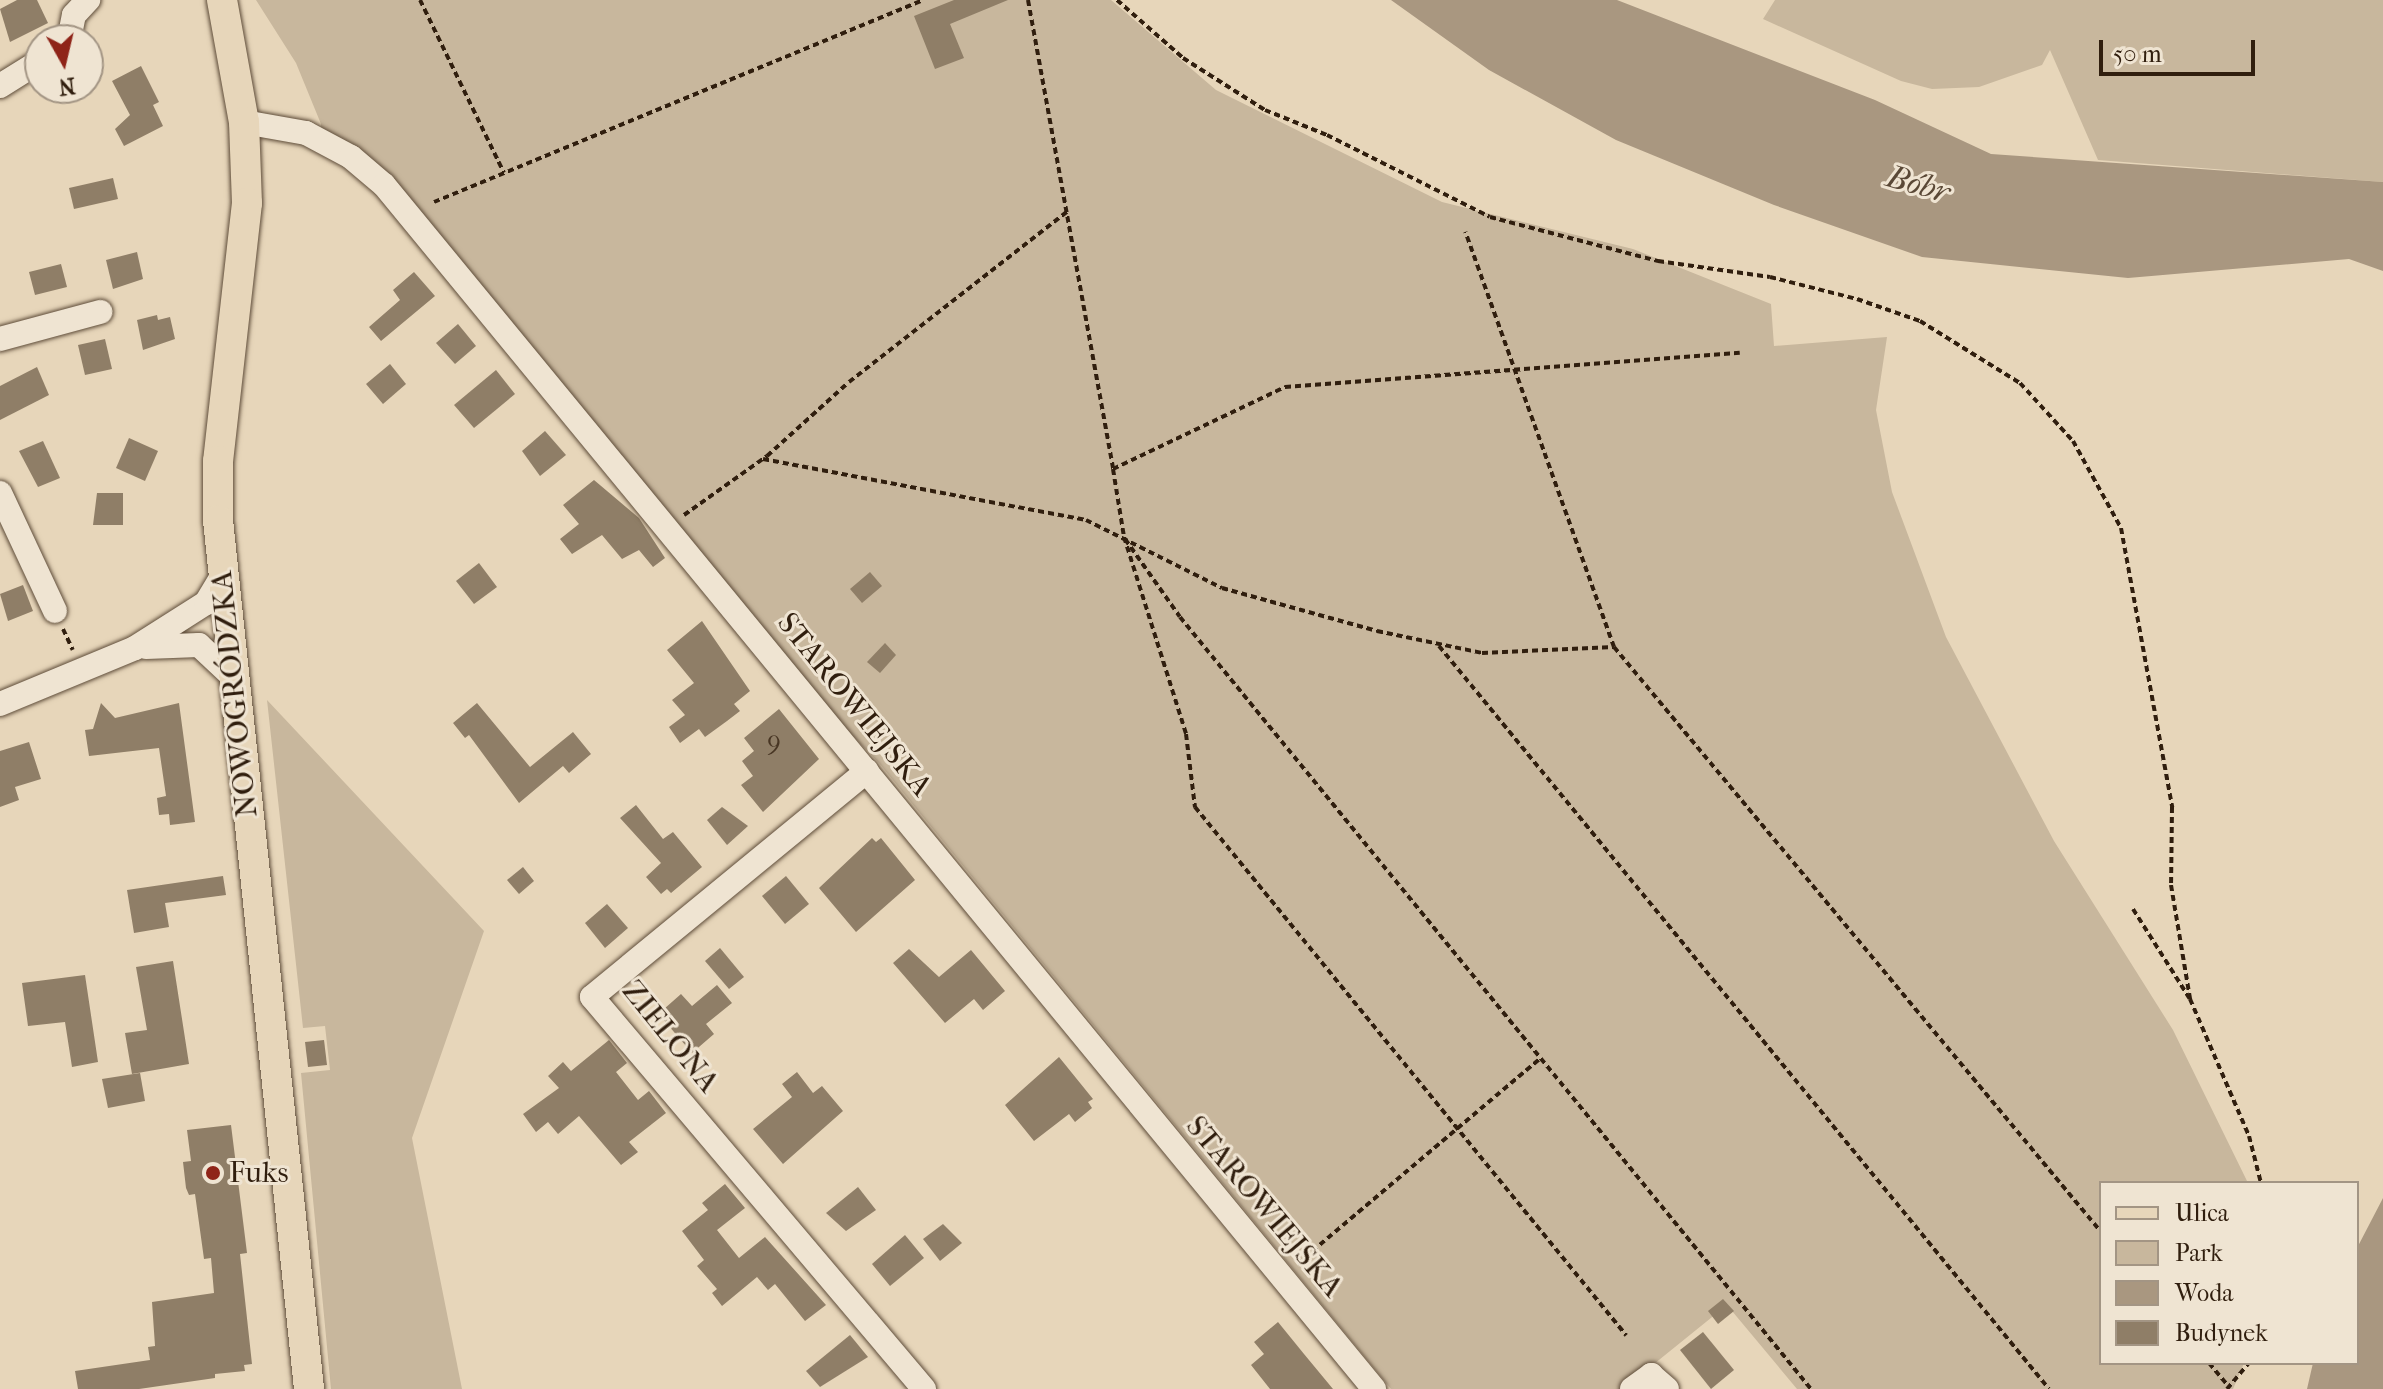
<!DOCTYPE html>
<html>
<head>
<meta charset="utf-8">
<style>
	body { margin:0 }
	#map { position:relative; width:2383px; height:1389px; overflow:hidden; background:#e7d6ba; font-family:"IM FELL French Canon",serif }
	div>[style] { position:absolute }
	.green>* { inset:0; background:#c8b79d }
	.water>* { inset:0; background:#a99780 }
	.building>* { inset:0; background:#8f7e67 }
	.path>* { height:4px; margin-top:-2px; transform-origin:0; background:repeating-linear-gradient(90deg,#301e0e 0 6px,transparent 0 10px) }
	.roads { filter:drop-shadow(0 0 2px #5e4c39) drop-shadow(0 0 2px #5e4c39) }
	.minor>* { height:24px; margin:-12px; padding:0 12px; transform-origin:12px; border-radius:12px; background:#efe4d2 }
	.major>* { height:30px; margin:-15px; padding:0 15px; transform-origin:15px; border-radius:15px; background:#e7d6ba }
	.dots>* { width:22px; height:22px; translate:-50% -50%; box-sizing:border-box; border:4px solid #efe4d2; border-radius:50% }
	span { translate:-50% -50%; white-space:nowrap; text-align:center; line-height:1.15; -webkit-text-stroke:6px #efe4d2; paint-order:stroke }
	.number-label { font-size:26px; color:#483624 }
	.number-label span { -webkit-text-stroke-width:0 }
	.street-label { font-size:30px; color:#301e0e }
	.poi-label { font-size:30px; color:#301e0e }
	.left { translate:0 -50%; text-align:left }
	.water-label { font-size:32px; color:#5a4836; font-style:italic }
	.legend { position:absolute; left:2099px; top:1181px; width:260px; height:184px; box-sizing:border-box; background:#efe4d2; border:2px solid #a39584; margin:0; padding:10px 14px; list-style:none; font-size:24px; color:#301e0e }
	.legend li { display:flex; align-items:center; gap:16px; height:40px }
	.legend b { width:40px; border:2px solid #a39584 }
	.north { position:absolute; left:24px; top:24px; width:80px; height:80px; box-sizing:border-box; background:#efe4d2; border:2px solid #a39584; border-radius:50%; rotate:172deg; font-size:22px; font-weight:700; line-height:32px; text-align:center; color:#301e0e }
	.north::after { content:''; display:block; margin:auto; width:28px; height:36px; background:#8f2418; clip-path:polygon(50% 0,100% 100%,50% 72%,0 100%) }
	.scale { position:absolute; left:2099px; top:40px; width:156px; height:36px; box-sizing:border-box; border:4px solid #301e0e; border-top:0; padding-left:10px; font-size:24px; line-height:28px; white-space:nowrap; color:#301e0e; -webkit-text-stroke:6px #efe4d2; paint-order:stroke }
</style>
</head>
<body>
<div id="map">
	<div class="green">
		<div style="clip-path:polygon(256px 0,1111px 0,1216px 90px,1442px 202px,1633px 249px,1771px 304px,1774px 346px,1887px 337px,1876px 410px,1892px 492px,1946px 637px,2054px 841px,2173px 1030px,2248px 1183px,2101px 1183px,2101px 1363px,2244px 1363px,2233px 1389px,1797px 1389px,1727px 1305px,1623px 1389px,1391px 1389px,879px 763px,658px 533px,354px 162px,321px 139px,321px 124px,296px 63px)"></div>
		<div style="clip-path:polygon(1775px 0,2383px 0,2383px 182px,2098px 160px,2050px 50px,2042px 65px,1979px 87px,1932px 89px,1901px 81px,1763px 19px)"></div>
		<div style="clip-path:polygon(267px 700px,484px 931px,412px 1138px,462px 1389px,331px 1389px,301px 1073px,330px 1070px,325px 1026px,303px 1028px)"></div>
	</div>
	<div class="water">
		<div style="clip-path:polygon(1391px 0,1617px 0,1875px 100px,1991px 154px,2383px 182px,2383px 271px,2349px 259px,2128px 278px,1922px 257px,1774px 205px,1616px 140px,1489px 70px)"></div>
		<div style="clip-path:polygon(2383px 1198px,2383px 1389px,2307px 1389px,2313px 1363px,2357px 1363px,2357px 1248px)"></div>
	</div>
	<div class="building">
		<div style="clip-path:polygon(17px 0,37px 0,48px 23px,10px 42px,0 9px)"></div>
		<div style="clip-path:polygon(954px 0,1008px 0,950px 24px,964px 58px,935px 69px,914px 16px)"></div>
		<div style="clip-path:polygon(141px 66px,159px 102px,153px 105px,163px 126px,124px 146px,115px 129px,130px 115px,112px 81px)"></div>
		<div style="clip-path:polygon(113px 178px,118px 199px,74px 209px,69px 188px)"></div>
		<div style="clip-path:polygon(137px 252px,143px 279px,113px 289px,106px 260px)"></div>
		<div style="clip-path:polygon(61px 264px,67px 287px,35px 295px,29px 272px)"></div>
		<div style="clip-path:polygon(414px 272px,435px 296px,381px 341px,369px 327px,400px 300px,393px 290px)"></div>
		<div style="clip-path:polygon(157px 315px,158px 320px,170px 317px,175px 339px,143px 350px,137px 320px)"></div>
		<div style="clip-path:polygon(458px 324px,476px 346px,455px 364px,436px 343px)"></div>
		<div style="clip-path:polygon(105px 339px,112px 369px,85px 375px,78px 345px)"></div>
		<div style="clip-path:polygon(390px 364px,406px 384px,383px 404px,366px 384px)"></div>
		<div style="clip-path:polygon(37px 367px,49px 395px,0 420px,0 386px)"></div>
		<div style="clip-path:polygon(496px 370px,515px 394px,474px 428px,454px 405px)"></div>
		<div style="clip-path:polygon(545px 431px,566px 455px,540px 476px,522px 451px)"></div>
		<div style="clip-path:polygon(129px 438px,158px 451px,145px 481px,116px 468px)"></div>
		<div style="clip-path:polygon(43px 441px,60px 478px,38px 487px,19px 451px)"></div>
		<div style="clip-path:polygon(594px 480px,639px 518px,665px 558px,653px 567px,639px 550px,622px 559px,602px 535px,572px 554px,560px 539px,579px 524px,563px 505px)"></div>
		<div style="clip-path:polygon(97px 493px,123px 493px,123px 525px,93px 525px)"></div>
		<div style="clip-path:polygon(479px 563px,497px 587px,474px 604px,456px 581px)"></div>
		<div style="clip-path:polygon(870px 572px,882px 586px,862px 603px,850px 589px)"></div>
		<div style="clip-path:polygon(23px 585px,33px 611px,8px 621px,0 594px)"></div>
		<div style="clip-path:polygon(702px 621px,750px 691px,734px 704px,740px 711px,727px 721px,705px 737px,699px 729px,680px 743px,669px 727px,685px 715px,672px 700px,694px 683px,667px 650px)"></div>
		<div style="clip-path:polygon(885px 643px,896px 655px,880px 673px,867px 662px)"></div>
		<div style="clip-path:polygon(101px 703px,115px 718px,179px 703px,195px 822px,170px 825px,169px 814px,159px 815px,157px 798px,166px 796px,159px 748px,89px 756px,85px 730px,93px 729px)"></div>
		<div style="clip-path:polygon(477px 703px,530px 767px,573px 732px,591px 754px,569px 773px,563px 766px,519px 803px,469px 735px,465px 738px,453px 723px)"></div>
		<div style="clip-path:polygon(779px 709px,819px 759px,763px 812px,741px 785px,753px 776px,742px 761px,754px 751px,744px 738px)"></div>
		<div style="clip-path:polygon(29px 742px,41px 779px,15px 787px,19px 800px,0 807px,0 751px)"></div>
		<div style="clip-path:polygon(636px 805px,663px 839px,673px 832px,702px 867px,671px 893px,667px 889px,661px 894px,646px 877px,661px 863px,620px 818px)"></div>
		<div style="clip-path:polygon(722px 807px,748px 826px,727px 845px,707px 820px)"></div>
		<div style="clip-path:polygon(872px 838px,876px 842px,881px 838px,915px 880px,856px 932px,819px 888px)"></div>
		<div style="clip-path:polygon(523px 867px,534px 881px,519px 894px,507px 880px)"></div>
		<div style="clip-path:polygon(223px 876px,226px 895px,165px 903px,169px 927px,134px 933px,127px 890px)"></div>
		<div style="clip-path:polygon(786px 876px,809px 904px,785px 924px,762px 896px)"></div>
		<div style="clip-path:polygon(607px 904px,628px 928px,605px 948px,585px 923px)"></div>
		<div style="clip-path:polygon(720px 948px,744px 977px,729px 989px,705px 961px)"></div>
		<div style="clip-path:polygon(909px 949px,939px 977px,971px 950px,1005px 991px,983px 1010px,974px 999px,945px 1023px,893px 963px)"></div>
		<div style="clip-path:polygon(173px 961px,189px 1064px,132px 1074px,125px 1033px,147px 1030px,136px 967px)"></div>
		<div style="clip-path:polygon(85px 975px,98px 1062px,72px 1067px,65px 1022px,28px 1026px,22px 983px)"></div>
		<div style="clip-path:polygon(717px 985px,732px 1003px,706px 1024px,714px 1034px,692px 1053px,662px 1018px,667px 1013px,664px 1009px,681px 994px,692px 1006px)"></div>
		<div style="clip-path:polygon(324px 1040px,327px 1065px,308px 1067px,305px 1042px)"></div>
		<div style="clip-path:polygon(609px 1040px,627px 1063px,616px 1072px,638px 1100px,649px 1091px,666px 1113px,629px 1142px,638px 1152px,621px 1165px,579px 1116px,558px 1134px,548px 1122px,536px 1132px,523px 1114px,559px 1088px,548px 1076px,563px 1062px,571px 1071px)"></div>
		<div style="clip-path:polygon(1059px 1057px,1093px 1099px,1088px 1102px,1092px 1108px,1075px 1122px,1069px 1114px,1034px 1141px,1005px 1105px)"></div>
		<div style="clip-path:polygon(797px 1072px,813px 1093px,822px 1086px,843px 1111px,783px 1164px,753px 1129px,792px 1097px,782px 1084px)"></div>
		<div style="clip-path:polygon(140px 1073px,145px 1101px,108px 1108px,102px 1079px)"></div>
		<div style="clip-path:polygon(231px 1125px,247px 1253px,240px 1254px,252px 1364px,244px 1365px,245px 1371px,215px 1374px,215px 1378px,139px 1389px,78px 1389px,75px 1371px,150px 1360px,148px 1347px,155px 1346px,152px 1302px,214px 1293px,211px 1258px,204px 1259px,195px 1194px,189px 1195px,186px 1188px,183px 1162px,191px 1161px,187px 1130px)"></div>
		<div style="clip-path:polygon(725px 1184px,745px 1208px,717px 1230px,739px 1258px,765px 1237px,826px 1305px,805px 1321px,775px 1284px,768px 1290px,757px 1277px,722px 1306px,712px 1293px,717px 1289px,697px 1266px,704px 1260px,682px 1231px,708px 1210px,702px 1203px)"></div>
		<div style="clip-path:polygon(858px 1187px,876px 1210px,846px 1231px,826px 1213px)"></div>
		<div style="clip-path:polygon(943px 1224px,962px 1243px,940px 1261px,923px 1239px)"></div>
		<div style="clip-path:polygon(905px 1235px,924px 1258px,890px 1286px,872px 1264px)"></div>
		<div style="clip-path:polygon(1723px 1299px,1734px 1311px,1718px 1324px,1708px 1311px)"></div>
		<div style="clip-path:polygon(1278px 1322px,1304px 1354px,1333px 1389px,1270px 1389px,1251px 1365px,1264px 1354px,1254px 1342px)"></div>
		<div style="clip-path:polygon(1703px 1332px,1734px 1370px,1711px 1389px,1680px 1350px)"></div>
		<div style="clip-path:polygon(850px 1335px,868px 1357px,820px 1387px,806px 1371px)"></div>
	</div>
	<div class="path">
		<div style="left:420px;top:0;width:192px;rotate:64.1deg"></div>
		<div style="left:1028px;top:0;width:477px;rotate:79.7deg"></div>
		<div style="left:1113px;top:469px;width:191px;rotate:-25.5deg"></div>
		<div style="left:1285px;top:387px;width:456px;rotate:-4.3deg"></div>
		<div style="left:1117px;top:0;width:88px;rotate:41.3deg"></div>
		<div style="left:1183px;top:58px;width:97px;rotate:32.4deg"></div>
		<div style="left:1265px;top:110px;width:67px;rotate:22deg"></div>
		<div style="left:1327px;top:135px;width:182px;rotate:26.7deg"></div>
		<div style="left:1490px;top:217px;width:174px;rotate:14.7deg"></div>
		<div style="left:1658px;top:261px;width:113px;rotate:8.1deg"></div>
		<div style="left:1770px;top:277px;width:90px;rotate:14.2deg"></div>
		<div style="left:1857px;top:299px;width:67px;rotate:19.2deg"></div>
		<div style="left:1920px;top:321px;width:118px;rotate:31.8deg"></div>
		<div style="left:2020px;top:383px;width:79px;rotate:47.6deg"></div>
		<div style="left:2073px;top:441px;width:99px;rotate:61.1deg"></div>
		<div style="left:2121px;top:528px;width:284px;rotate:79.6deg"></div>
		<div style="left:2172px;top:807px;width:78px;rotate:90.7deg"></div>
		<div style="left:2171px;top:885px;width:116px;rotate:80.5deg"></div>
		<div style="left:434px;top:202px;width:529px;rotate:-22.44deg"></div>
		<div style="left:763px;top:459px;width:329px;rotate:10.7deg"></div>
		<div style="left:1086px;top:520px;width:152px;rotate:26.6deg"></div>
		<div style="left:1222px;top:588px;width:161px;rotate:15.5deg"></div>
		<div style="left:1377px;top:631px;width:107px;rotate:11.8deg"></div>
		<div style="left:1482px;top:653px;width:132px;rotate:-2.6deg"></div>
		<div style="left:1614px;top:647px;width:441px;rotate:-109.7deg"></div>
		<div style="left:1113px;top:469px;width:69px;rotate:80.8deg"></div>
		<div style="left:1124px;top:537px;width:207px;rotate:72.5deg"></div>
		<div style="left:1186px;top:734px;width:74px;rotate:83deg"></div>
		<div style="left:1195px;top:807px;width:682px;rotate:50.78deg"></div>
		<div style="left:684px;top:515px;width:102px;rotate:-35.4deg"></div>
		<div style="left:767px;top:456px;width:110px;rotate:-42.1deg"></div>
		<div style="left:849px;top:382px;width:278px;rotate:-38deg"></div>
		<div style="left:1125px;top:539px;width:95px;rotate:54.8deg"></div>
		<div style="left:1180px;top:617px;width:997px;rotate:50.74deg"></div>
		<div style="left:63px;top:629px;width:23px;rotate:65deg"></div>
		<div style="left:1439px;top:646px;width:961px;rotate:50.61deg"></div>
		<div style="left:1614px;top:647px;width:761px;rotate:50.22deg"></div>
		<div style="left:2133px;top:909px;width:107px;rotate:57.7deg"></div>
		<div style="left:2190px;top:999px;width:149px;rotate:66.7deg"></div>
		<div style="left:2249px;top:1136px;width:49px;rotate:75.7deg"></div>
		<div style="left:1297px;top:1264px;width:318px;rotate:-40.2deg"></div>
		<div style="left:2209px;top:1363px;width:31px;rotate:50deg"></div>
		<div style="left:2227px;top:1389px;width:34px;rotate:-50deg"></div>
	</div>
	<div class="roads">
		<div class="minor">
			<div style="left:69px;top:40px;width:25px;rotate:-79deg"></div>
			<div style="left:74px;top:15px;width:21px;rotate:-47deg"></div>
			<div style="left:0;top:86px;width:47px;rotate:-32deg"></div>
			<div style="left:244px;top:122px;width:63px;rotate:10.1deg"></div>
			<div style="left:306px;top:133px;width:51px;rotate:28.1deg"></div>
			<div style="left:351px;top:157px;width:43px;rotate:40.3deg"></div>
			<div style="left:384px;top:185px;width:1559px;rotate:50.57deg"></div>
			<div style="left:0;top:339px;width:104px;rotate:-15.1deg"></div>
			<div style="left:0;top:493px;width:130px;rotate:65deg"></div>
			<div style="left:146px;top:647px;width:53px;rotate:-2.2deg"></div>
			<div style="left:199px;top:645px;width:45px;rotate:43.2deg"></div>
			<div style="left:0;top:704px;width:146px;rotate:-22.5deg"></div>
			<div style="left:135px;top:648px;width:84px;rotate:-32.4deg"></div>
			<div style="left:206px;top:603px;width:33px;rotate:-59deg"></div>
			<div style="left:867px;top:771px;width:356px;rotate:140.6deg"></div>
			<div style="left:592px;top:997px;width:514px;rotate:49.74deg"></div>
			<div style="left:1632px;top:1389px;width:24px;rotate:-36deg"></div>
			<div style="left:1651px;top:1375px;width:21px;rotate:41deg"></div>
		</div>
		<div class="major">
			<div style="left:222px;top:0;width:124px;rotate:79.8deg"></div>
			<div style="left:244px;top:122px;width:81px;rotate:87.9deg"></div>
			<div style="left:247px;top:203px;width:260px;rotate:96.4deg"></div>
			<div style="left:218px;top:461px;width:59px;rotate:90deg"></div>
			<div style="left:218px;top:520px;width:874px;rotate:84.02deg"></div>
		</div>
	</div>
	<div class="dots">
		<div style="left:213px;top:1173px;background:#8f2418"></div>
	</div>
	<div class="number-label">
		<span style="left:774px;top:741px">9</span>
	</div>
	<div class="street-label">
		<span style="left:235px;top:694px;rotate:-96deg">NOWOGRÓDZKA</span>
		<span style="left:854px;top:705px;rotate:51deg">STAROWIEJSKA</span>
		<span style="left:670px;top:1037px;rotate:51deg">ZIELONA</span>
		<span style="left:1264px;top:1207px;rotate:50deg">STAROWIEJSKA</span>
	</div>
	<div class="poi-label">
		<span class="left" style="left:229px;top:1173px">Fuks</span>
	</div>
	<div class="water-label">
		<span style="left:1918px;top:185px;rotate:16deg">Bóbr</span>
	</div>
	<ul class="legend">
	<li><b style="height:10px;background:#e7d6ba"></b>Ulica</li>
	<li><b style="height:22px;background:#c8b79d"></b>Park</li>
	<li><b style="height:22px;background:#a99780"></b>Woda</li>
	<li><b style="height:22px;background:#8f7e67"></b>Budynek</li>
	</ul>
	<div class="north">N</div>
	<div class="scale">50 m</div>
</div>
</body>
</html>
